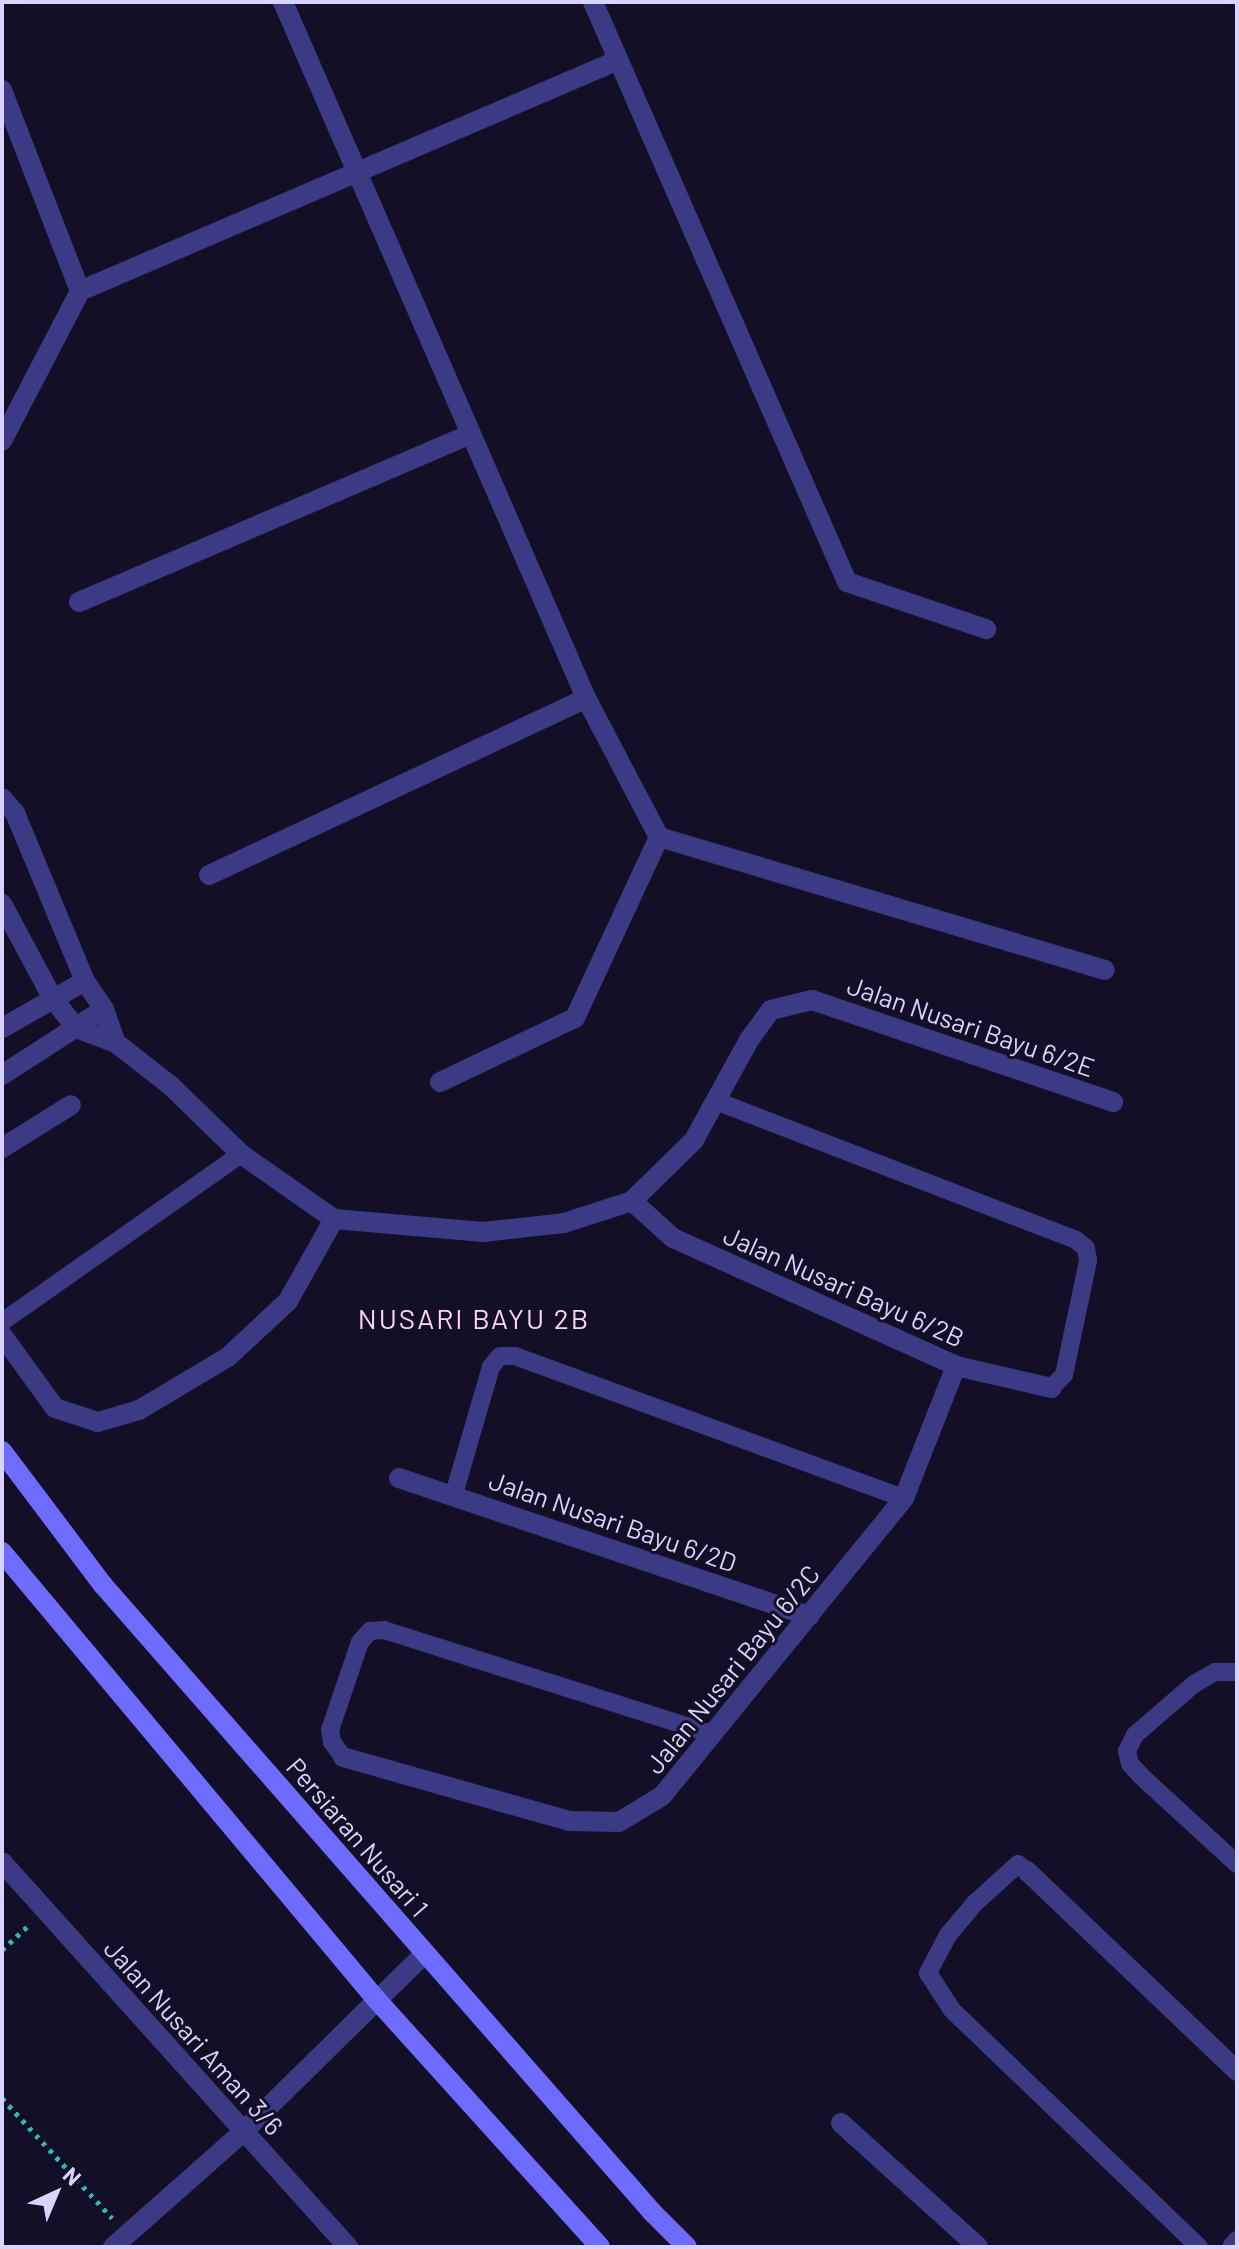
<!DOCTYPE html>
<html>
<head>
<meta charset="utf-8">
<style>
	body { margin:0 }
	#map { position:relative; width:1239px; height:2249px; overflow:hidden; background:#130f26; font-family:Barlow,sans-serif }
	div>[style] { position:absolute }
	.path>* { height:5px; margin-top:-2.5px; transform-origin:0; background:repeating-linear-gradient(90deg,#2fb8b0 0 4px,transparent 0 10px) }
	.service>* { height:18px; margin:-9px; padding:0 9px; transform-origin:9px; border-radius:9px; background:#3d3a85 }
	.minor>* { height:20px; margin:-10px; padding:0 10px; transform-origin:10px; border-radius:10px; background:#3d3a85 }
	.secondary>* { height:20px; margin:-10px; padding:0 10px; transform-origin:10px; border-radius:10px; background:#6f6bff }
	span { translate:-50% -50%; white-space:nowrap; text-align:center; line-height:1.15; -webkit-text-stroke:6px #130f26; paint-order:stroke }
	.street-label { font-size:26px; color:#d9d4ff }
	.neighbourhood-label { font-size:28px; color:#ffd6f0; letter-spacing:2px }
	.frame { position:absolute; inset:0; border:4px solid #d9d4ff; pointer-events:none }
	.north { position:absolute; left:16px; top:2153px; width:80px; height:80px; -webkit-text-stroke:6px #130f26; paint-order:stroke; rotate:44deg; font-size:22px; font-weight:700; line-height:32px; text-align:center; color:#d9d4ff }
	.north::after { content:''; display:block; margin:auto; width:28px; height:36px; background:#d9d4ff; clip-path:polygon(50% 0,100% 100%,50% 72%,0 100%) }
</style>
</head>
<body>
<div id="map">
	<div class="path">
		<div style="left:2px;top:1950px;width:34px;rotate:-43deg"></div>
		<div style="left:2px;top:2098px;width:163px;rotate:47.5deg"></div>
	</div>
	<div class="service">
		<div style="left:716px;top:1101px;width:386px;rotate:21.1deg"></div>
		<div style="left:1076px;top:1240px;width:13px;rotate:39deg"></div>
		<div style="left:1086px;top:1248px;width:13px;rotate:81deg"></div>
		<div style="left:1088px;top:1261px;width:116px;rotate:101.9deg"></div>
		<div style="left:1064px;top:1375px;width:18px;rotate:135deg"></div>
		<div style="left:2px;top:1322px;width:292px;rotate:-35.1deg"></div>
		<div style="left:454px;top:1494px;width:132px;rotate:-73.8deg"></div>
		<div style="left:491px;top:1367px;width:14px;rotate:-51deg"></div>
		<div style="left:500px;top:1356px;width:15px"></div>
		<div style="left:515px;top:1356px;width:414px;rotate:20.1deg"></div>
		<div style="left:1237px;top:1672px;width:22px;rotate:180deg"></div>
		<div style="left:1215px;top:1672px;width:24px;rotate:150deg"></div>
		<div style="left:1194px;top:1684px;width:78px;rotate:139.2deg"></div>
		<div style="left:1135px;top:1735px;width:18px;rotate:117deg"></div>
		<div style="left:1127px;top:1751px;width:13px;rotate:77deg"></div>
		<div style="left:1130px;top:1764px;width:16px;rotate:47deg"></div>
		<div style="left:1141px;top:1776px;width:130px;rotate:42.5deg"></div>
		<div style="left:343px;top:1757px;width:19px;rotate:-126deg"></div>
		<div style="left:332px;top:1742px;width:12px;rotate:-99deg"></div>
		<div style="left:330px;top:1730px;width:93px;rotate:-71.2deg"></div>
		<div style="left:360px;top:1642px;width:15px;rotate:-48deg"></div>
		<div style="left:370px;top:1631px;width:14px;rotate:-4deg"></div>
		<div style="left:384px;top:1630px;width:344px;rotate:17.6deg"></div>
		<div style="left:1027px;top:1871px;width:11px;rotate:-142deg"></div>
		<div style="left:1018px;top:1864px;width:58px;rotate:137.8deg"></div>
		<div style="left:975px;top:1903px;width:42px;rotate:130.2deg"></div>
		<div style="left:948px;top:1935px;width:43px;rotate:117.8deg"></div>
		<div style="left:928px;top:1973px;width:44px;rotate:57deg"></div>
		<div style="left:952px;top:2010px;width:342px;rotate:43.8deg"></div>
	</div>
	<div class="minor">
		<div style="left:283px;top:2px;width:759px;rotate:66.47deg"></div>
		<div style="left:586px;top:698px;width:157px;rotate:62.3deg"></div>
		<div style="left:659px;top:837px;width:465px;rotate:16.6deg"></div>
		<div style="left:593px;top:2px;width:633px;rotate:66.35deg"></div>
		<div style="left:847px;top:582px;width:147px;rotate:18.7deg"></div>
		<div style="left:2px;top:90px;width:216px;rotate:68.8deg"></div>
		<div style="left:2px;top:441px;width:169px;rotate:-62.5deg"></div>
		<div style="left:80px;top:291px;width:583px;rotate:-23.22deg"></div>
		<div style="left:79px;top:602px;width:426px;rotate:-23.2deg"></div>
		<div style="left:2px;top:798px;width:20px;rotate:49deg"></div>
		<div style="left:15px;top:813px;width:182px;rotate:67.4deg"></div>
		<div style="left:85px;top:981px;width:34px;rotate:56deg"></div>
		<div style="left:104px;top:1009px;width:36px;rotate:71deg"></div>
		<div style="left:116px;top:1043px;width:43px;rotate:-159.4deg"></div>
		<div style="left:76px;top:1028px;width:37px;rotate:-128deg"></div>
		<div style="left:53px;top:999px;width:108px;rotate:-118.2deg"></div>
		<div style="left:209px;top:875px;width:416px;rotate:-25.1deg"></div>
		<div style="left:2px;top:1028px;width:95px;rotate:-29.5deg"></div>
		<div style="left:116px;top:1043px;width:68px;rotate:37.9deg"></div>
		<div style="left:170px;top:1085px;width:99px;rotate:44.2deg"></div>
		<div style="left:241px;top:1154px;width:113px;rotate:35deg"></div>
		<div style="left:334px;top:1219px;width:150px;rotate:5deg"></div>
		<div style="left:483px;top:1232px;width:81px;rotate:-6.3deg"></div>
		<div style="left:564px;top:1223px;width:71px;rotate:-17.9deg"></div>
		<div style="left:632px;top:1201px;width:87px;rotate:-44.5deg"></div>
		<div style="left:694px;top:1140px;width:114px;rotate:-61.2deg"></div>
		<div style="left:749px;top:1040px;width:37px;rotate:-54deg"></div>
		<div style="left:771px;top:1010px;width:42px;rotate:-13.7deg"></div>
		<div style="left:812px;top:1000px;width:318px;rotate:18.7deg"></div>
		<div style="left:2px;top:1075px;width:121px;rotate:-32.9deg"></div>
		<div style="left:440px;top:1082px;width:149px;rotate:-25.4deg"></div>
		<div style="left:575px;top:1018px;width:200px;rotate:-65.1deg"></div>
		<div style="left:2px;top:1148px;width:81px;rotate:-31.9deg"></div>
		<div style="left:632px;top:1201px;width:55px;rotate:42.1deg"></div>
		<div style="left:673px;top:1238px;width:311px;rotate:24.3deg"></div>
		<div style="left:956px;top:1366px;width:98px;rotate:13deg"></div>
		<div style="left:2px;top:1335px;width:90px;rotate:54deg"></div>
		<div style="left:55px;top:1408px;width:45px;rotate:18deg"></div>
		<div style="left:98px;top:1422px;width:43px;rotate:-16.3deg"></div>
		<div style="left:139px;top:1410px;width:104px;rotate:-30.8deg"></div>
		<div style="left:228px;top:1357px;width:82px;rotate:-43deg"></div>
		<div style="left:288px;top:1301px;width:94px;rotate:-60.7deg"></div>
		<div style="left:399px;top:1478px;width:433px;rotate:18.6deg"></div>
		<div style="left:343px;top:1757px;width:235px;rotate:15.8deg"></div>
		<div style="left:569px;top:1821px;width:50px;rotate:1.1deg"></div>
		<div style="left:619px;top:1822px;width:50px;rotate:-31.2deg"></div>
		<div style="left:662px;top:1796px;width:384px;rotate:-50.9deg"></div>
		<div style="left:904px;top:1498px;width:142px;rotate:-68.5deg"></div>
		<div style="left:2px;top:1862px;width:518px;rotate:48.05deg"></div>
		<div style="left:1027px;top:1871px;width:290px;rotate:43.6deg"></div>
		<div style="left:841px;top:2123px;width:185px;rotate:42.1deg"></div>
		<div style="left:113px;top:2247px;width:174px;rotate:-41.5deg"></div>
		<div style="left:243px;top:2132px;width:255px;rotate:-44.5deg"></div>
		<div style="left:1232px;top:2247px;width:8px;rotate:-50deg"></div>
	</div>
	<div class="secondary">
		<div style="left:2px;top:1451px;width:168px;rotate:53deg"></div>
		<div style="left:103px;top:1585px;width:833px;rotate:48.79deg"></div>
		<div style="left:652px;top:2212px;width:49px;rotate:45deg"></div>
		<div style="left:2px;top:1552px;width:583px;rotate:50.08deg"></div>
		<div style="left:376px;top:1999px;width:334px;rotate:47.9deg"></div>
	</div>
	<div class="street-label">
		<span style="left:971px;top:1026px;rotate:19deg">Jalan Nusari Bayu 6/2E</span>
		<span style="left:844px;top:1286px;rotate:24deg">Jalan Nusari Bayu 6/2B</span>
		<span style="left:613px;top:1521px;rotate:19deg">Jalan Nusari Bayu 6/2D</span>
		<span style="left:732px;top:1669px;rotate:-51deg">Jalan Nusari Bayu 6/2C</span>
		<span style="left:358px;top:1837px;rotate:49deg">Persiaran Nusari 1</span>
		<span style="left:194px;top:2037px;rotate:48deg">Jalan Nusari Aman 3/6</span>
	</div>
	<div class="neighbourhood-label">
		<span style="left:474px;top:1318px">NUSARI BAYU 2B</span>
	</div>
	<div class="frame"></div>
	<div class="north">N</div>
</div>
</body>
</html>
